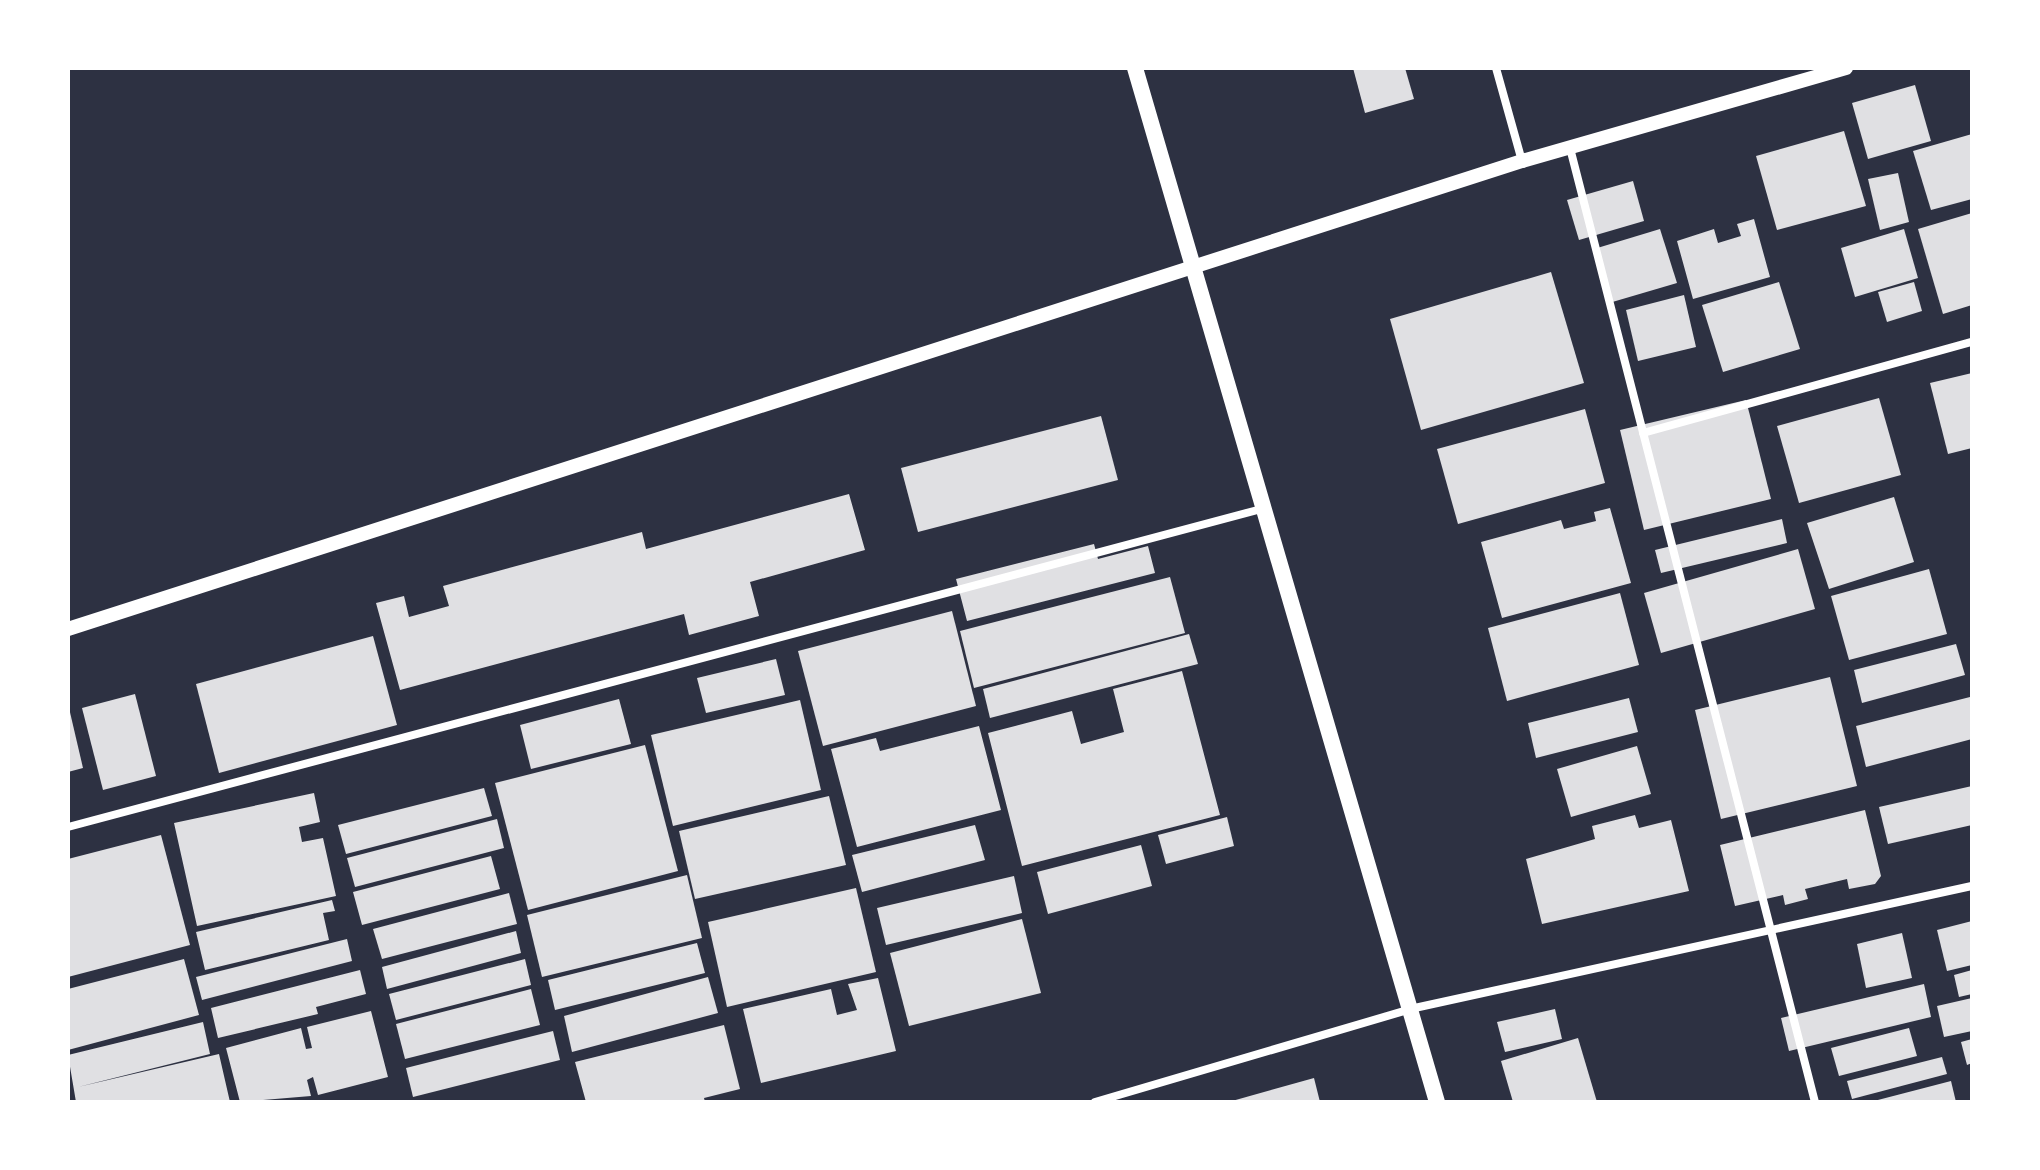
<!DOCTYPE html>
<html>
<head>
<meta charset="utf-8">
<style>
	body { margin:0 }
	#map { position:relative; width:2040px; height:1170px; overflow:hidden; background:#2d3142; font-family:Roboto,sans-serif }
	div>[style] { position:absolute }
	.building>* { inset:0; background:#e0e0e3 }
	.minor>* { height:8px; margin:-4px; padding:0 4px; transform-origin:4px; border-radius:4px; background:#fff }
	.tertiary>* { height:14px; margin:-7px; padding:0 7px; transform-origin:7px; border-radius:7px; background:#fff }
	.secondary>* { height:16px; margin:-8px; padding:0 8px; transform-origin:8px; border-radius:8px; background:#fff }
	span { translate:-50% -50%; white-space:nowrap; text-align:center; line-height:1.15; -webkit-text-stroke:7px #fff; paint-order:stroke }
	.frame { position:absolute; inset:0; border:70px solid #fff; pointer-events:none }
</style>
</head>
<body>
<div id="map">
	<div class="building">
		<div style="clip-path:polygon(1353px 68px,1405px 68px,1414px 99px,1365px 113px)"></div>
		<div style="clip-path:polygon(1915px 85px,1931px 141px,1868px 159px,1852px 103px)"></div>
		<div style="clip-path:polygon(1844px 131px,1866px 206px,1777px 230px,1756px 156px)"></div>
		<div style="clip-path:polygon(1972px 134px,1972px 199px,1931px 210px,1913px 151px)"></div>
		<div style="clip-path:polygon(1898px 173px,1909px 222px,1880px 230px,1868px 179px)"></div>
		<div style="clip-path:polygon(1633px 181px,1644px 221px,1579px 240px,1567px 200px)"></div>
		<div style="clip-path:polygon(1972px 213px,1972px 305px,1943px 314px,1918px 229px)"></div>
		<div style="clip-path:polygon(1754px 219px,1770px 277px,1693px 299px,1677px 241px,1714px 229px,1718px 243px,1741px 236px,1737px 224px)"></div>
		<div style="clip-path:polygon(1660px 229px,1677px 283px,1609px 303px,1594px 249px)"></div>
		<div style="clip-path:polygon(1904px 229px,1918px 278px,1855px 297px,1841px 248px)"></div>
		<div style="clip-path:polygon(1551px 272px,1584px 383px,1421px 430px,1390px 319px)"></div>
		<div style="clip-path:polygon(1779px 282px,1800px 349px,1723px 372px,1702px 305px)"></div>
		<div style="clip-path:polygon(1914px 282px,1922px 311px,1887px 322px,1878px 292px)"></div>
		<div style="clip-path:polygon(1684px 295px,1696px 347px,1638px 361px,1626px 310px)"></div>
		<div style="clip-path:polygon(1972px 373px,1972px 448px,1948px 454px,1930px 383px)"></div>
		<div style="clip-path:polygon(1879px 398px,1901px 475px,1799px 503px,1777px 426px)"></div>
		<div style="clip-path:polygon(1746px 400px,1771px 499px,1644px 530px,1620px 430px)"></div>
		<div style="clip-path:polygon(1585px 409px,1605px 483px,1458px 524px,1437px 449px)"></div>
		<div style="clip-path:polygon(1101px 416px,1118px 480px,918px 532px,901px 468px)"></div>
		<div style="clip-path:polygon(849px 494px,865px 550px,750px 582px,759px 616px,689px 635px,684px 614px,400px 690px,376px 603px,404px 596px,409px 617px,449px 606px,443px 586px,642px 532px,646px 549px)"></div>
		<div style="clip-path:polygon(1894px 497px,1914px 562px,1829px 589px,1807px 523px)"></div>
		<div style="clip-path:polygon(1610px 508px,1631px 583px,1502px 618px,1481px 542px,1561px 520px,1564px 529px,1596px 521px,1594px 512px)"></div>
		<div style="clip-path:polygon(1782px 519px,1787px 543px,1661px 573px,1655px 550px)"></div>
		<div style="clip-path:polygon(1094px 544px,1098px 559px,1148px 546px,1155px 573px,967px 621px,956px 579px)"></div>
		<div style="clip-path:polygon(1798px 549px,1815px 609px,1661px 653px,1644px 593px)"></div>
		<div style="clip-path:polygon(1929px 569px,1947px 634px,1849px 660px,1831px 596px)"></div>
		<div style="clip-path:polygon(1170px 577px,1185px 633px,974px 688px,960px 631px)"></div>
		<div style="clip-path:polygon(1620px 593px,1639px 665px,1507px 701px,1488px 628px)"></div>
		<div style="clip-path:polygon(952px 611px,976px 706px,823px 746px,798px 651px)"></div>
		<div style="clip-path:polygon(1189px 634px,1198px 664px,990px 718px,983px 689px)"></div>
		<div style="clip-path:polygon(373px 636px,397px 725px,219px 773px,196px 684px)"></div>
		<div style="clip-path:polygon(1956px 644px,1965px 675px,1862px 703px,1854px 670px)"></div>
		<div style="clip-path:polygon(776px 659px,785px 695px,706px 713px,697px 678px)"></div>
		<div style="clip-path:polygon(1182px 671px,1220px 815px,1022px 866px,988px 733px,1072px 711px,1081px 744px,1124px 732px,1113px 689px)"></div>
		<div style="clip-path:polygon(1830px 677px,1857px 786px,1721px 819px,1695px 710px)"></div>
		<div style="clip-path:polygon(135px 694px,156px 776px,103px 790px,82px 708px)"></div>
		<div style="clip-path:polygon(1970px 697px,1972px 739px,1866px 767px,1856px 726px)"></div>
		<div style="clip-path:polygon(1629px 698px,1638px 732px,1536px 758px,1528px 723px)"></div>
		<div style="clip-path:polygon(619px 699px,631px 744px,531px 769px,520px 725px)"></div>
		<div style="clip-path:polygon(800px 700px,821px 790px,673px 826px,651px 735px)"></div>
		<div style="clip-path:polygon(69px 708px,83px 768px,68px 772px,68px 709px)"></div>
		<div style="clip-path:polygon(979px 726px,1001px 810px,857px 847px,831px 749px,876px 738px,880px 751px)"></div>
		<div style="clip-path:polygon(645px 745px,678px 871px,528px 910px,495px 783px)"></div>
		<div style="clip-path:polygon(1637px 746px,1651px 794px,1571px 817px,1557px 769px)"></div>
		<div style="clip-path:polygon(1972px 786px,1972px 825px,1888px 844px,1879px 807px)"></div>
		<div style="clip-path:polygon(484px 788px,492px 816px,346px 854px,338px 825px)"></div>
		<div style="clip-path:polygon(314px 793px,320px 822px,299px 827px,302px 842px,323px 838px,336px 896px,197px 926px,174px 823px)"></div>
		<div style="clip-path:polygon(829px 796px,846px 865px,695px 899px,679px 831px)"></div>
		<div style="clip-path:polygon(1865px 810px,1881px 876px,1875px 884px,1849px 889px,1847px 879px,1805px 889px,1808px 899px,1785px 905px,1783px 895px,1735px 906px,1720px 845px)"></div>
		<div style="clip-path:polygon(1635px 815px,1639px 828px,1671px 820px,1689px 891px,1542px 924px,1526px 859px,1595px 839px,1592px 826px)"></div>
		<div style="clip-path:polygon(1227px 817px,1234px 846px,1166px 864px,1158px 835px)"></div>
		<div style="clip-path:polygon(497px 819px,504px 848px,355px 887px,347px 858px)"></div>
		<div style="clip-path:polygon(975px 825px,985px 860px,862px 892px,852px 855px)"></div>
		<div style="clip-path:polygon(161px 835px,190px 945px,68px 977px,68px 859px)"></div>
		<div style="clip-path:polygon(1141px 845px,1152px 886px,1048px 914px,1037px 872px)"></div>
		<div style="clip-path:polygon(491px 856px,500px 889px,362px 925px,353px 892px)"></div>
		<div style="clip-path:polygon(687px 875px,702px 938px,542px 977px,527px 915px)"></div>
		<div style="clip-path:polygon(1014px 876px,1022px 913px,886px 945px,877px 908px)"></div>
		<div style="clip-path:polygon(856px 888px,876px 972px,727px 1007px,708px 922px)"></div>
		<div style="clip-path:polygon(509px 893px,517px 924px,382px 959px,373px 929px)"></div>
		<div style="clip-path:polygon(332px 900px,335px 911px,323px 913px,329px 940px,205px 970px,196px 932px)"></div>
		<div style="clip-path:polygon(1022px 919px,1041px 993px,909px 1026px,890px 953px)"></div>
		<div style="clip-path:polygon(1972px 921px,1972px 965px,1947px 971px,1937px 930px)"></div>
		<div style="clip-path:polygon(516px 931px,521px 953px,387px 989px,382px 967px)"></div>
		<div style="clip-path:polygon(1902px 933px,1912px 978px,1866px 988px,1857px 944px)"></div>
		<div style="clip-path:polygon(347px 939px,352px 961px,202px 1000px,196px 977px)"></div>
		<div style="clip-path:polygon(697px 943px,705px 973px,555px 1010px,548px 980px)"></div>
		<div style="clip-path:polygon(184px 959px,199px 1015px,68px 1050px,68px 989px)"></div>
		<div style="clip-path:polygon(525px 959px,531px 985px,396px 1020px,389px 994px)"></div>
		<div style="clip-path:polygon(360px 970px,366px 994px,316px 1007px,318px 1014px,218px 1038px,211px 1008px)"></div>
		<div style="clip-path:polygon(1972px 970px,1972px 994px,1959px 997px,1954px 975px)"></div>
		<div style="clip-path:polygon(708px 977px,718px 1013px,572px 1052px,564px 1016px)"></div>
		<div style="clip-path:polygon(878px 978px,896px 1051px,761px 1083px,743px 1009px,831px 989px,837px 1015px,857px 1010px,848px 984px)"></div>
		<div style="clip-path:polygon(1924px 984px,1931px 1017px,1789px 1051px,1781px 1018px)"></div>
		<div style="clip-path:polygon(531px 989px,540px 1025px,405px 1059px,396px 1024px)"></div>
		<div style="clip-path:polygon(1972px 998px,1972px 1031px,1944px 1037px,1937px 1006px)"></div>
		<div style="clip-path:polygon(1555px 1009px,1562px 1039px,1505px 1052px,1497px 1022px)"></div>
		<div style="clip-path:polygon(371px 1011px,388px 1077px,318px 1095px,313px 1077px,307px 1080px,311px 1096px,240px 1102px,226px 1048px,301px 1028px,306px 1049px,312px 1048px,307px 1027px)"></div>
		<div style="clip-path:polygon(203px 1022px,210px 1054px,78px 1087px,219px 1054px,230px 1102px,76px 1102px,68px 1055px)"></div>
		<div style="clip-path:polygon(724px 1025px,740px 1089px,704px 1098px,705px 1102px,586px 1102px,575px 1062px)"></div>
		<div style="clip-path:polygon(1909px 1028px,1917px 1056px,1839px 1076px,1831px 1048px)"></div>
		<div style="clip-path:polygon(553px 1031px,560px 1060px,413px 1097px,406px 1068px)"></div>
		<div style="clip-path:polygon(1578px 1038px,1597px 1102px,1513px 1102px,1501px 1061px)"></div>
		<div style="clip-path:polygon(1972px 1039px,1972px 1063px,1967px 1065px,1961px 1042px)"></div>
		<div style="clip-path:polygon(1942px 1057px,1947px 1074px,1852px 1099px,1847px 1081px)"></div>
		<div style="clip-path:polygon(1314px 1078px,1320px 1102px,1233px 1102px,1232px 1101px)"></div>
		<div style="clip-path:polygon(1951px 1081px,1956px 1102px,1874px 1102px,1874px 1101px)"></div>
	</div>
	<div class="minor">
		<div style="left:1496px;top:68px;width:97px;rotate:74.4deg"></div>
		<div style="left:1570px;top:148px;width:985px;rotate:75.6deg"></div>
		<div style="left:1643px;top:433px;width:341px;rotate:-15.5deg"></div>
		<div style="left:68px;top:827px;width:1239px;rotate:-14.92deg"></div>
		<div style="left:1095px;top:1102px;width:328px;rotate:-16.4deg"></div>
		<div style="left:1410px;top:1009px;width:575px;rotate:-12.35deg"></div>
	</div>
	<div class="tertiary">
		<div style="left:68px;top:629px;width:1527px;rotate:-17.84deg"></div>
		<div style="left:1522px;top:161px;width:337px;rotate:-16deg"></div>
	</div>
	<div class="secondary">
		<div style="left:1135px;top:68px;width:1077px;rotate:73.72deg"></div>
	</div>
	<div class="frame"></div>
</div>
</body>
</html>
